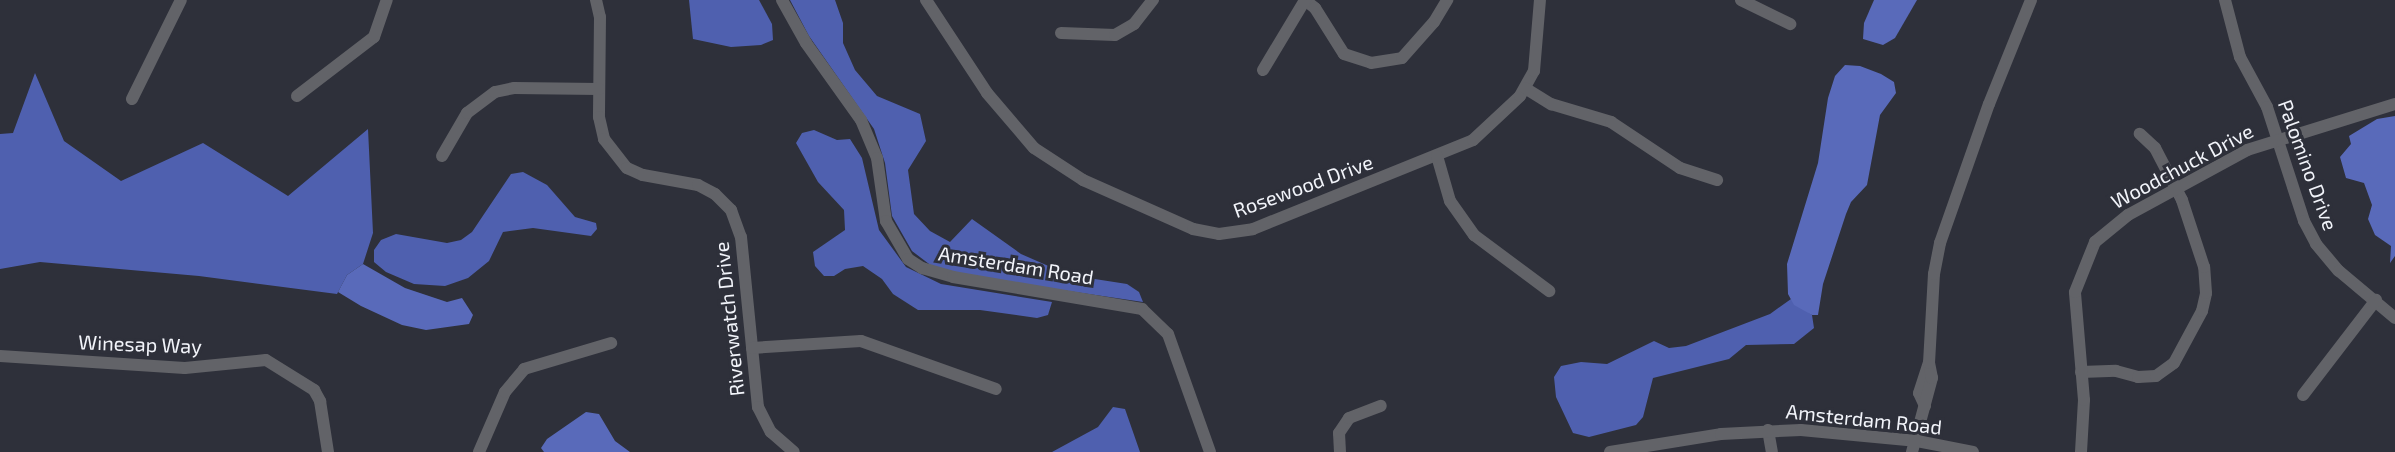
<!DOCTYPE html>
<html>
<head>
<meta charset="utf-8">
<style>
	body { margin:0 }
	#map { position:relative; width:2395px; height:452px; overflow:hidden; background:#2e303a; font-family:"Exo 2",sans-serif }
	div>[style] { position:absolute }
	.forest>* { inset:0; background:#4f60af }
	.water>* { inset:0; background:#596aba }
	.minor>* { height:12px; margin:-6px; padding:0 6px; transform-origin:6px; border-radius:6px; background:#626368 }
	span { translate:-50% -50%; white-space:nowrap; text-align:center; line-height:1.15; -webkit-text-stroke:6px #2e303a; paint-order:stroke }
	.street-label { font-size:20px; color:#f2f4fa }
</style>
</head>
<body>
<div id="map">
	<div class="forest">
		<div style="clip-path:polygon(689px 0,759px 0,772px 24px,773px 40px,761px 45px,731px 47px,693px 39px)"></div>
		<div style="clip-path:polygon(790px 0,835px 0,843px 23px,843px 43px,855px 70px,877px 96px,920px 114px,926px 141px,908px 170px,914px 214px,930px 231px,950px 242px,972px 219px,1021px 254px,1069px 275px,1127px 284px,1139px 292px,1143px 302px,961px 275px,933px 267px,912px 251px,892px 216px,885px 163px,874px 129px,809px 36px)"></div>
		<div style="clip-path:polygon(35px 73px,64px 141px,121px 181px,203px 143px,288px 196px,368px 129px,373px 233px,363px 264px,347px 275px,337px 294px,199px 276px,40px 262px,0 269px,0 134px,13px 133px)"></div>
		<div style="clip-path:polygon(814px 130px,837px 140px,850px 139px,862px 158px,879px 230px,906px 267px,941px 284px,1052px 302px,1048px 315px,1037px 318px,980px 310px,918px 310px,893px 294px,882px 279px,863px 266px,845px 269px,834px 276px,824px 276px,815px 266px,813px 252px,845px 230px,844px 210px,818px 182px,796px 143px,802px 133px)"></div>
		<div style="clip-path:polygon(523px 172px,547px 185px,575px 217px,596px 223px,597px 229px,591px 236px,533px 228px,503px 232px,489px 261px,468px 278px,445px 286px,414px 284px,386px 272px,374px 262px,374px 250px,381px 240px,396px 234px,447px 243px,461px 240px,472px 232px,511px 174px)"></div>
		<div style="clip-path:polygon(1791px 299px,1812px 315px,1814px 328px,1794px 344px,1746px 345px,1729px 359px,1653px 378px,1643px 417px,1636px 425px,1589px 437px,1573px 433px,1556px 397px,1554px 377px,1561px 366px,1581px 362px,1607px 364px,1654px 341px,1669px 348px,1686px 346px,1770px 314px)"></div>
		<div style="clip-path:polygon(1113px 407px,1125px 409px,1140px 452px,1052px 452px,1098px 427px)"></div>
	</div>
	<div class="water">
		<div style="clip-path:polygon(1874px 0,1917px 0,1895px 38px,1883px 45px,1863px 39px,1864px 23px)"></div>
		<div style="clip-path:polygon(1845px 65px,1860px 66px,1881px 74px,1894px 82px,1896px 93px,1880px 115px,1867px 185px,1851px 202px,1846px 214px,1823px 284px,1818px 315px,1812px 315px,1794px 305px,1788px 294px,1787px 264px,1818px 163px,1828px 98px,1835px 76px)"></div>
		<div style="clip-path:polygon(2395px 116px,2395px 256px,2390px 263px,2391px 246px,2375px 235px,2368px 219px,2372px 205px,2364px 183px,2346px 178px,2340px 157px,2351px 144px,2349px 136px,2377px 119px)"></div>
		<div style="clip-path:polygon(363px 264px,405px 288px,447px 302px,462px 298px,473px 315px,469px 324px,426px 330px,402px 325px,361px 306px,338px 292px,347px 275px)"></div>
		<div style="clip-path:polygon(586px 412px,599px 414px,615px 441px,630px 452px,544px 452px,541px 448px,547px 439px)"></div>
	</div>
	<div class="minor">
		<div style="left:596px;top:0;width:17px;rotate:77deg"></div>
		<div style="left:600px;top:17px;width:100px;rotate:90.6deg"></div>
		<div style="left:599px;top:117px;width:23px;rotate:77deg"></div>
		<div style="left:604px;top:139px;width:37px;rotate:52deg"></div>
		<div style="left:627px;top:168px;width:17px;rotate:24deg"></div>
		<div style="left:643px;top:175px;width:56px;rotate:10.3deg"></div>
		<div style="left:698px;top:185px;width:19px;rotate:28deg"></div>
		<div style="left:715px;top:194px;width:23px;rotate:45deg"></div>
		<div style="left:731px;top:210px;width:29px;rotate:70deg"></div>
		<div style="left:741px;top:237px;width:171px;rotate:84.3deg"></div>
		<div style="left:758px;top:407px;width:28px;rotate:63deg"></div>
		<div style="left:771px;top:432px;width:30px;rotate:41deg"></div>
		<div style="left:782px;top:0;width:49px;rotate:60.8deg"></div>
		<div style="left:806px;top:43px;width:95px;rotate:54.5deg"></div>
		<div style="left:861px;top:120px;width:41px;rotate:67.2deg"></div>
		<div style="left:877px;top:158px;width:64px;rotate:81.9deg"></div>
		<div style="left:886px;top:221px;width:44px;rotate:59.9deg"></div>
		<div style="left:908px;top:259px;width:17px;rotate:33deg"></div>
		<div style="left:922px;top:268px;width:32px;rotate:16deg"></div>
		<div style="left:953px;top:277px;width:192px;rotate:9.6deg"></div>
		<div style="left:1142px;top:309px;width:36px;rotate:44deg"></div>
		<div style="left:1168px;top:334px;width:125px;rotate:70.4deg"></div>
		<div style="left:926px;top:0;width:111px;rotate:56.7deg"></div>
		<div style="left:987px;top:93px;width:72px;rotate:49.5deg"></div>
		<div style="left:1034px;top:148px;width:59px;rotate:33.1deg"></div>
		<div style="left:1083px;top:180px;width:120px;rotate:24deg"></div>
		<div style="left:1193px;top:229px;width:26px;rotate:11deg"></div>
		<div style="left:1219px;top:234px;width:34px;rotate:-8deg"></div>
		<div style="left:1253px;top:229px;width:237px;rotate:-22deg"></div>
		<div style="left:1473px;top:140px;width:64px;rotate:-43.1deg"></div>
		<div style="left:1520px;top:96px;width:29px;rotate:-61deg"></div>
		<div style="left:1534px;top:71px;width:71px;rotate:-85.2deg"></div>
		<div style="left:1305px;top:0;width:13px;rotate:39deg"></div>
		<div style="left:1315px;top:8px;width:54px;rotate:57.8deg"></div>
		<div style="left:1344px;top:54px;width:28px;rotate:18deg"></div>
		<div style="left:1371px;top:63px;width:31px;rotate:-9deg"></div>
		<div style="left:1402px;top:58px;width:48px;rotate:-48.4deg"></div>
		<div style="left:1434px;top:22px;width:26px;rotate:-59deg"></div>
		<div style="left:1741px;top:0;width:55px;rotate:26.1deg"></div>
		<div style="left:2225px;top:0;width:59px;rotate:75.3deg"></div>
		<div style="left:2240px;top:57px;width:57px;rotate:61.6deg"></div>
		<div style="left:2267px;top:107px;width:120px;rotate:72deg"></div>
		<div style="left:2304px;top:221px;width:26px;rotate:62deg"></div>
		<div style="left:2316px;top:244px;width:35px;rotate:50deg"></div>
		<div style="left:2339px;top:271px;width:73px;rotate:40deg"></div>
		<div style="left:1061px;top:33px;width:54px;rotate:2.1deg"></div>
		<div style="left:1115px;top:35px;width:22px;rotate:-30deg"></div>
		<div style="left:1134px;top:24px;width:31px;rotate:-52deg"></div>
		<div style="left:1263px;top:70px;width:82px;rotate:-59deg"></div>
		<div style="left:1525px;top:88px;width:31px;rotate:32deg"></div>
		<div style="left:1551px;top:104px;width:63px;rotate:16.7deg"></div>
		<div style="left:1611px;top:122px;width:83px;rotate:33.7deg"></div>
		<div style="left:1680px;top:168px;width:39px;rotate:18deg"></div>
		<div style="left:297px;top:96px;width:97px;rotate:-37.5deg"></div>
		<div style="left:374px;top:37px;width:39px;rotate:-71deg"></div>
		<div style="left:132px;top:99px;width:110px;rotate:-63.7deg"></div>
		<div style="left:442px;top:156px;width:50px;rotate:-59.8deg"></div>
		<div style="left:467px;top:113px;width:35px;rotate:-37deg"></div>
		<div style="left:495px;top:92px;width:19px;rotate:-12deg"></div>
		<div style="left:514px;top:88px;width:85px;rotate:0.7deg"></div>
		<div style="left:1437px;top:156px;width:47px;rotate:73.9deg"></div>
		<div style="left:1450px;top:201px;width:42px;rotate:54.8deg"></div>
		<div style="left:1474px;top:235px;width:94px;rotate:36.7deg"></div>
		<div style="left:752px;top:348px;width:109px;rotate:-3.7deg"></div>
		<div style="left:861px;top:341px;width:143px;rotate:19.6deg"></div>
		<div style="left:0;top:356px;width:185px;rotate:3.7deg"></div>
		<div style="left:185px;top:368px;width:81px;rotate:-5.6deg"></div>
		<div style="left:266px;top:360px;width:57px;rotate:32deg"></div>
		<div style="left:314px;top:390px;width:13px;rotate:61deg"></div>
		<div style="left:320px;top:401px;width:52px;rotate:81.1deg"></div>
		<div style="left:2081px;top:372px;width:35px;rotate:-2deg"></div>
		<div style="left:2116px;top:371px;width:23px;rotate:15deg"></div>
		<div style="left:2138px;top:377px;width:18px;rotate:-3deg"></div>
		<div style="left:2156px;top:376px;width:22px;rotate:-36deg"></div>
		<div style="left:2174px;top:363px;width:59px;rotate:-61.7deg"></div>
		<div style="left:2202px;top:311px;width:18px;rotate:-77deg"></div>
		<div style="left:2206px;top:293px;width:26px;rotate:-94deg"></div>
		<div style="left:2204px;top:267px;width:71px;rotate:-108.2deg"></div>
		<div style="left:2182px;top:200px;width:59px;rotate:-117.4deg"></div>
		<div style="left:2155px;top:148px;width:21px;rotate:-137deg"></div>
		<div style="left:2303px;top:395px;width:120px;rotate:-52.5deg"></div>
		<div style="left:1925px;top:406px;width:14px;rotate:-115deg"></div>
		<div style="left:1919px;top:393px;width:32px;rotate:-72deg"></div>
		<div style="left:1768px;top:430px;width:22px;rotate:80deg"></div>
		<div style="left:479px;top:452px;width:65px;rotate:-66.6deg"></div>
		<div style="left:505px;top:392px;width:30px;rotate:-50deg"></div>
		<div style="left:524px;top:369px;width:91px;rotate:-16.6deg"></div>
		<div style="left:1340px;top:452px;width:19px;rotate:-93deg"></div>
		<div style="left:1339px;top:433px;width:18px;rotate:-56deg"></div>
		<div style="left:1349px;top:418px;width:34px;rotate:-21deg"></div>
		<div style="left:1610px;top:452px;width:112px;rotate:-9.2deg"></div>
		<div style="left:1721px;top:434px;width:80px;rotate:-2.9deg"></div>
		<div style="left:1801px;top:430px;width:117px;rotate:5.4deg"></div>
		<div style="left:1917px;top:441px;width:57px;rotate:11.1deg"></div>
		<div style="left:1912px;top:452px;width:77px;rotate:-74.9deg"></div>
		<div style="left:1932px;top:378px;width:15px;rotate:-101deg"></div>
		<div style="left:1929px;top:363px;width:89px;rotate:-86.8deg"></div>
		<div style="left:1934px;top:274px;width:32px;rotate:-79deg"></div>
		<div style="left:1940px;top:243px;width:147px;rotate:-70.6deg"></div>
		<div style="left:1989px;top:104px;width:112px;rotate:-68deg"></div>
		<div style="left:2081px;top:452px;width:52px;rotate:-86.7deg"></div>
		<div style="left:2084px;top:400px;width:108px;rotate:-94.8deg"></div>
		<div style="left:2075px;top:292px;width:54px;rotate:-68.2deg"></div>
		<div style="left:2095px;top:242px;width:43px;rotate:-39.3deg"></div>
		<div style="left:2128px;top:215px;width:136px;rotate:-28.6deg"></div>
		<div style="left:2247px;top:150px;width:155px;rotate:-17.3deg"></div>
	</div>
	<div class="street-label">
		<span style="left:2308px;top:165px;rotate:70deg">Palomino Drive</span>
		<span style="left:2182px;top:166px;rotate:-28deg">Woodchuck Drive</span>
		<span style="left:1303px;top:186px;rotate:-20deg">Rosewood Drive</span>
		<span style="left:1016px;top:265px;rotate:9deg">Amsterdam Road</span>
		<span style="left:729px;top:319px;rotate:-96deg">Riverwatch Drive</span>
		<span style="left:140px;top:344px;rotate:2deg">Winesap Way</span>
		<span style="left:1864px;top:419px;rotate:6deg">Amsterdam Road</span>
	</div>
</div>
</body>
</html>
